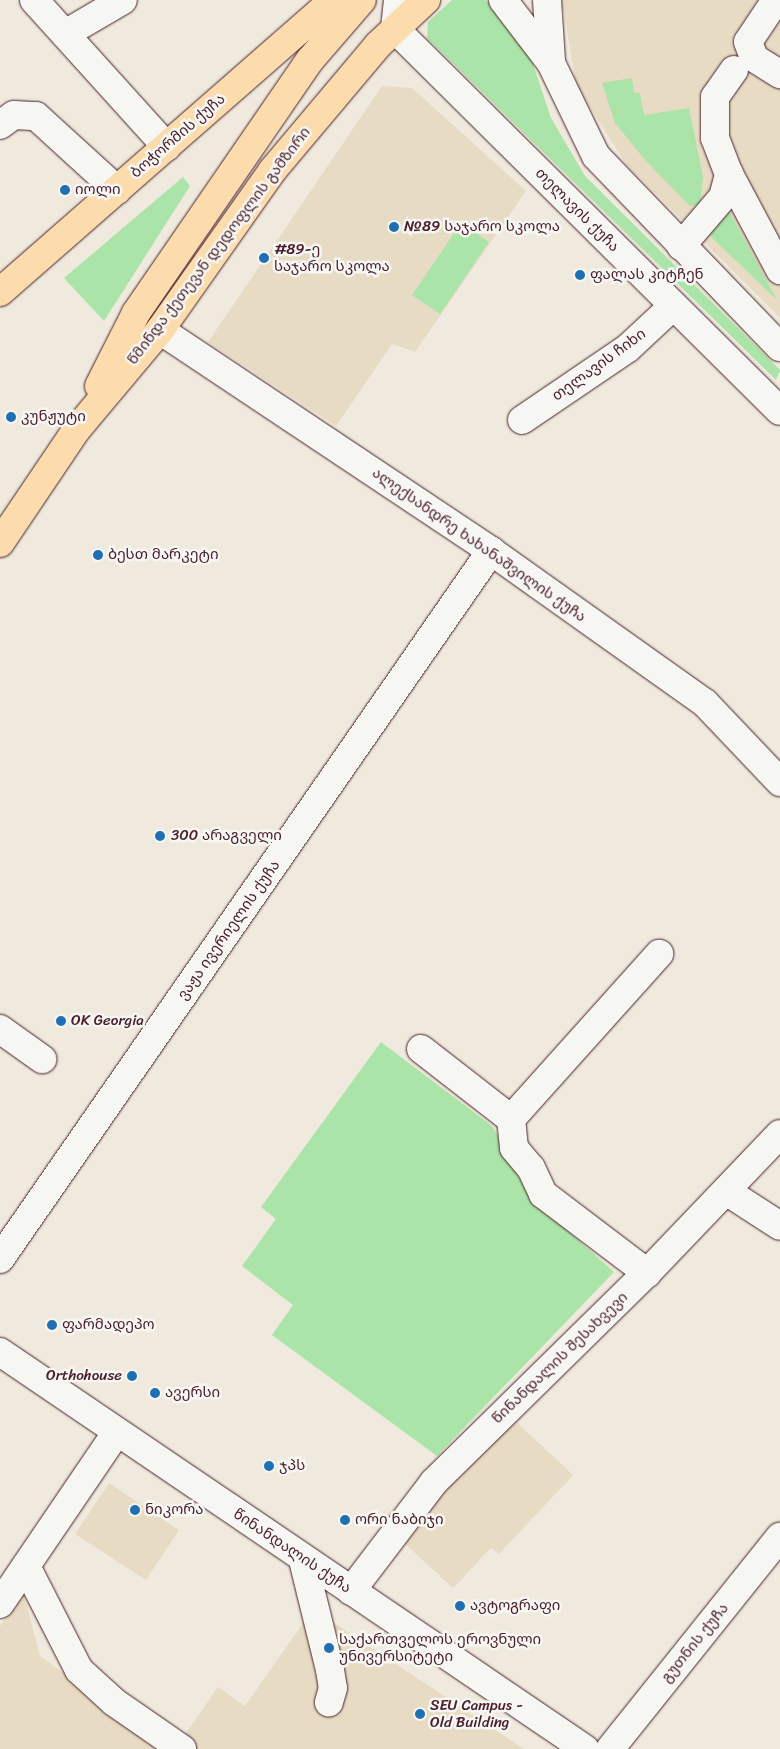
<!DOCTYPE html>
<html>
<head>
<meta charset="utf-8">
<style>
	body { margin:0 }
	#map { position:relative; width:780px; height:1749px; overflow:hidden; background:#efeadd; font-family:Sriracha,"Noto Sans Georgian",sans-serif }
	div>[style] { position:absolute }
	.built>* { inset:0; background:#e7dbc4 }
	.green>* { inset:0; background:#abe4a8 }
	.roads { filter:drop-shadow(0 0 1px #4a1f2b) drop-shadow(0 0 1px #4a1f2b) }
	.minor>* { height:28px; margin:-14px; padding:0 14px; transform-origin:14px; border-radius:14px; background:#f6f6f2 }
	.major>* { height:28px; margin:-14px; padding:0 14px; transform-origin:14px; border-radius:14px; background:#fcdcac }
	.dots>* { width:14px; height:14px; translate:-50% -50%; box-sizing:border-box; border:2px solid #f6f6f2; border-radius:50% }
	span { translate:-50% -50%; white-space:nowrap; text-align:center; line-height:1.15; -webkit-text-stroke:5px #f6f6f2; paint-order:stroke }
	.street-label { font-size:15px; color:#4a1f2b }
	.poi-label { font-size:15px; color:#4a1f2b }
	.left { translate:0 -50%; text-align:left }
	.right { translate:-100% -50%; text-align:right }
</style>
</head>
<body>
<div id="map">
	<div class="built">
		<div style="clip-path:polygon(562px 0,780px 0,780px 318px,626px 164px,576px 85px)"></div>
		<div style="clip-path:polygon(382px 86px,412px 88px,526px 191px,415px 352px,392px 344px,336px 426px,208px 342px)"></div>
		<div style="clip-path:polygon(512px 1418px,573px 1475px,499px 1554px,491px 1548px,453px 1588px,400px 1539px)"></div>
		<div style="clip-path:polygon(109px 1483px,179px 1530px,146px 1580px,75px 1534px)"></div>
		<div style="clip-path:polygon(23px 1592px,40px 1656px,169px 1749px,0 1749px,0 1626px)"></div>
		<div style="clip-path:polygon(313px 1609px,524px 1749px,175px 1749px,218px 1687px,245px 1706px)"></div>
	</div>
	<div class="green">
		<div style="clip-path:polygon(452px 0,486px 0,502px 13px,527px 46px,551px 118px,585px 176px,780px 370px,776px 380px,427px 38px,428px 22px)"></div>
		<div style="clip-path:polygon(632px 78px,634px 93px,640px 93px,644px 115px,689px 108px,703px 177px,700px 204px,690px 206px,645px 160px,615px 123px,602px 83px)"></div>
		<div style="clip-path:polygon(183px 177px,190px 186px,104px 321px,64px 278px)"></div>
		<div style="clip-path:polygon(729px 211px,777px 300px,707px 233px)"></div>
		<div style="clip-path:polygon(461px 223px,489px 242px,440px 314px,412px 295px)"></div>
		<div style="clip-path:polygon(381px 1042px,492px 1126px,538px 1204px,614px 1272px,437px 1456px,272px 1335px,293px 1305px,242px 1266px,276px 1219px,261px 1207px)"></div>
	</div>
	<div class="roads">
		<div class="minor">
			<div style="left:34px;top:0;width:198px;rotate:47.9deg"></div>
			<div style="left:398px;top:0;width:29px;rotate:96deg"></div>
			<div style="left:395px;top:29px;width:542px;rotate:44.78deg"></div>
			<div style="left:503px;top:0;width:79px;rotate:52.7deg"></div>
			<div style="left:551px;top:63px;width:103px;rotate:64.2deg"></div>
			<div style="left:596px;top:156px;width:265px;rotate:46.1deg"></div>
			<div style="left:547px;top:0;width:61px;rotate:86.2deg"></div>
			<div style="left:776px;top:0;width:50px;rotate:123.7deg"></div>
			<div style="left:748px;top:42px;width:17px;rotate:69deg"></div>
			<div style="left:754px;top:58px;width:31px;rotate:32deg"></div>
			<div style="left:65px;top:34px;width:67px;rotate:-30.4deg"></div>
			<div style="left:734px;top:70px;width:33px;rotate:125deg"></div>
			<div style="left:715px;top:97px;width:41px;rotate:90deg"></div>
			<div style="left:715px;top:138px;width:39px;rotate:69deg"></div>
			<div style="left:729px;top:174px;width:109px;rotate:62deg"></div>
			<div style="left:0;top:125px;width:17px;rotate:-36deg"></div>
			<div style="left:14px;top:115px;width:22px;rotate:3deg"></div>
			<div style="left:36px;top:116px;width:110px;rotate:42.4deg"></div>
			<div style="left:681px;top:246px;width:65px;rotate:-49.4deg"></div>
			<div style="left:723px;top:197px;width:24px;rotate:-75deg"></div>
			<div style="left:160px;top:330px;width:398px;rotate:33.7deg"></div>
			<div style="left:491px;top:551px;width:262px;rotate:35.4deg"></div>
			<div style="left:705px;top:703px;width:109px;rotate:46.5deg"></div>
			<div style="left:522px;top:420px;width:128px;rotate:-34.2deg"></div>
			<div style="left:628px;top:348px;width:62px;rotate:-43deg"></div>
			<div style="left:0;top:1029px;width:52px;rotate:35.5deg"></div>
			<div style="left:421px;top:1049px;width:114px;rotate:37.9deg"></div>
			<div style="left:511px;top:1119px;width:29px;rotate:84deg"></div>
			<div style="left:514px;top:1148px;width:26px;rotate:50deg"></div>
			<div style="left:531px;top:1168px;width:29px;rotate:65deg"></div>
			<div style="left:543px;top:1194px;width:131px;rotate:37.2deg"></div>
			<div style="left:511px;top:1119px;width:222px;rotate:-48.1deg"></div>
			<div style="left:726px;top:1191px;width:64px;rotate:32.9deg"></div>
			<div style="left:0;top:1259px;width:862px;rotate:-55.26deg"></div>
			<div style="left:0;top:1352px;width:707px;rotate:34.16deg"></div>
			<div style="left:303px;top:1560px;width:113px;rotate:76.2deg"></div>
			<div style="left:330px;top:1670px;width:18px;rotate:81deg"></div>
			<div style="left:333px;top:1688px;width:15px;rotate:106deg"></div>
			<div style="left:26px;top:1566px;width:117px;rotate:63deg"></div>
			<div style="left:79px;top:1670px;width:47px;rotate:42.4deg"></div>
			<div style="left:114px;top:1702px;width:83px;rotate:34.7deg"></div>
			<div style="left:351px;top:1591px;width:137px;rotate:-52.7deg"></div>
			<div style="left:434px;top:1482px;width:298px;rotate:-44.5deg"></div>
			<div style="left:647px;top:1273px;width:192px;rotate:-46.3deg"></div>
			<div style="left:0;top:1604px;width:208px;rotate:-55.8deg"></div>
			<div style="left:610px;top:1749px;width:272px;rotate:-51.3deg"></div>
		</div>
		<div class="major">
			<div style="left:0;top:292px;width:443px;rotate:-41.2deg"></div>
			<div style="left:99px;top:386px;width:82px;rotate:-63.1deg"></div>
			<div style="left:136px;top:313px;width:307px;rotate:-55.5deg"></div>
			<div style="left:310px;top:60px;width:79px;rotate:-49.1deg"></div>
			<div style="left:0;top:543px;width:138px;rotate:-56deg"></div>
			<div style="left:77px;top:429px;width:129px;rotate:-50deg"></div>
			<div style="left:160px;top:330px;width:194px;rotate:-54.8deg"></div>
			<div style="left:272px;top:171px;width:165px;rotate:-49.9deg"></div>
			<div style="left:378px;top:45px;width:66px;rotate:-43.2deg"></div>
		</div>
	</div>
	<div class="dots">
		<div style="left:65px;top:190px;background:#1f6fb2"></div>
		<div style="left:394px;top:227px;background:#1f6fb2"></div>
		<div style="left:264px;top:258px;background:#1f6fb2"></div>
		<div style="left:580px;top:275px;background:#1f6fb2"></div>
		<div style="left:11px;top:417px;background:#1f6fb2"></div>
		<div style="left:98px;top:555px;background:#1f6fb2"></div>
		<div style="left:160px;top:836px;background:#1f6fb2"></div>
		<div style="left:61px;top:1021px;background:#1f6fb2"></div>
		<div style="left:52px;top:1325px;background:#1f6fb2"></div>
		<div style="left:132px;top:1376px;background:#1f6fb2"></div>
		<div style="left:155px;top:1393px;background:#1f6fb2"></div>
		<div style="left:269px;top:1466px;background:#1f6fb2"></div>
		<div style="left:135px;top:1510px;background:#1f6fb2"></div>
		<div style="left:345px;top:1520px;background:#1f6fb2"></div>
		<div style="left:460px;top:1606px;background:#1f6fb2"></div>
		<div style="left:329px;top:1648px;background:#1f6fb2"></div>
		<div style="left:420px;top:1714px;background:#1f6fb2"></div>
	</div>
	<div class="street-label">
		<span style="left:178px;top:136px;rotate:-41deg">ბოჭორმის ქუჩა</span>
		<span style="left:577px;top:210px;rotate:45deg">თელავის ქუჩა</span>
		<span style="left:219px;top:246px;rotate:-53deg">წმინდა ქეთევან დედოფლის გამზირი</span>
		<span style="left:599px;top:365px;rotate:-36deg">თელავის ჩიხი</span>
		<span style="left:479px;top:545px;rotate:35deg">ალექსანდრე ხახანაშვილის ქუჩა</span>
		<span style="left:229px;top:930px;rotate:-55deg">ვაჟა ივერიელის ქუჩა</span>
		<span style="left:560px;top:1358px;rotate:-44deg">წინანდალის შესახვევი</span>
		<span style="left:292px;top:1551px;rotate:34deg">წინანდალის ქუჩა</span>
		<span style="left:695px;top:1643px;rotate:-51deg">გუთნის ქუჩა</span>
	</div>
	<div class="poi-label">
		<span class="left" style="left:75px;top:190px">იოლი</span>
		<span class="left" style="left:404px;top:227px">№89 საჯარო სკოლა</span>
		<span class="left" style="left:274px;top:258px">#89-ე<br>საჯარო სკოლა</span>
		<span class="left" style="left:590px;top:275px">ფალას კიტჩენ</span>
		<span class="left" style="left:21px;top:417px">კუნჟუტი</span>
		<span class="left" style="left:108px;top:555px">ბესთ მარკეტი</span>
		<span class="left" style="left:171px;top:836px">300 არაგველი</span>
		<span class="left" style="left:71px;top:1021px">OK Georgia</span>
		<span class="left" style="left:62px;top:1325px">ფარმადეპო</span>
		<span class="right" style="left:122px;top:1376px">Orthohouse</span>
		<span class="left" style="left:165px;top:1393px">ავერსი</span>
		<span class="left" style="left:279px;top:1466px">ჯპს</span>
		<span class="left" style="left:145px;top:1510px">ნიკორა</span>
		<span class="left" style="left:355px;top:1520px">ორი ნაბიჯი</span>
		<span class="left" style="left:470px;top:1606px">ავტოგრაფი</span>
		<span class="left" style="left:339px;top:1648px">საქართველოს ეროვნული<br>უნივერსიტეტი</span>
		<span class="left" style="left:430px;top:1714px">SEU Campus -<br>Old Building</span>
	</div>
</div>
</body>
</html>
